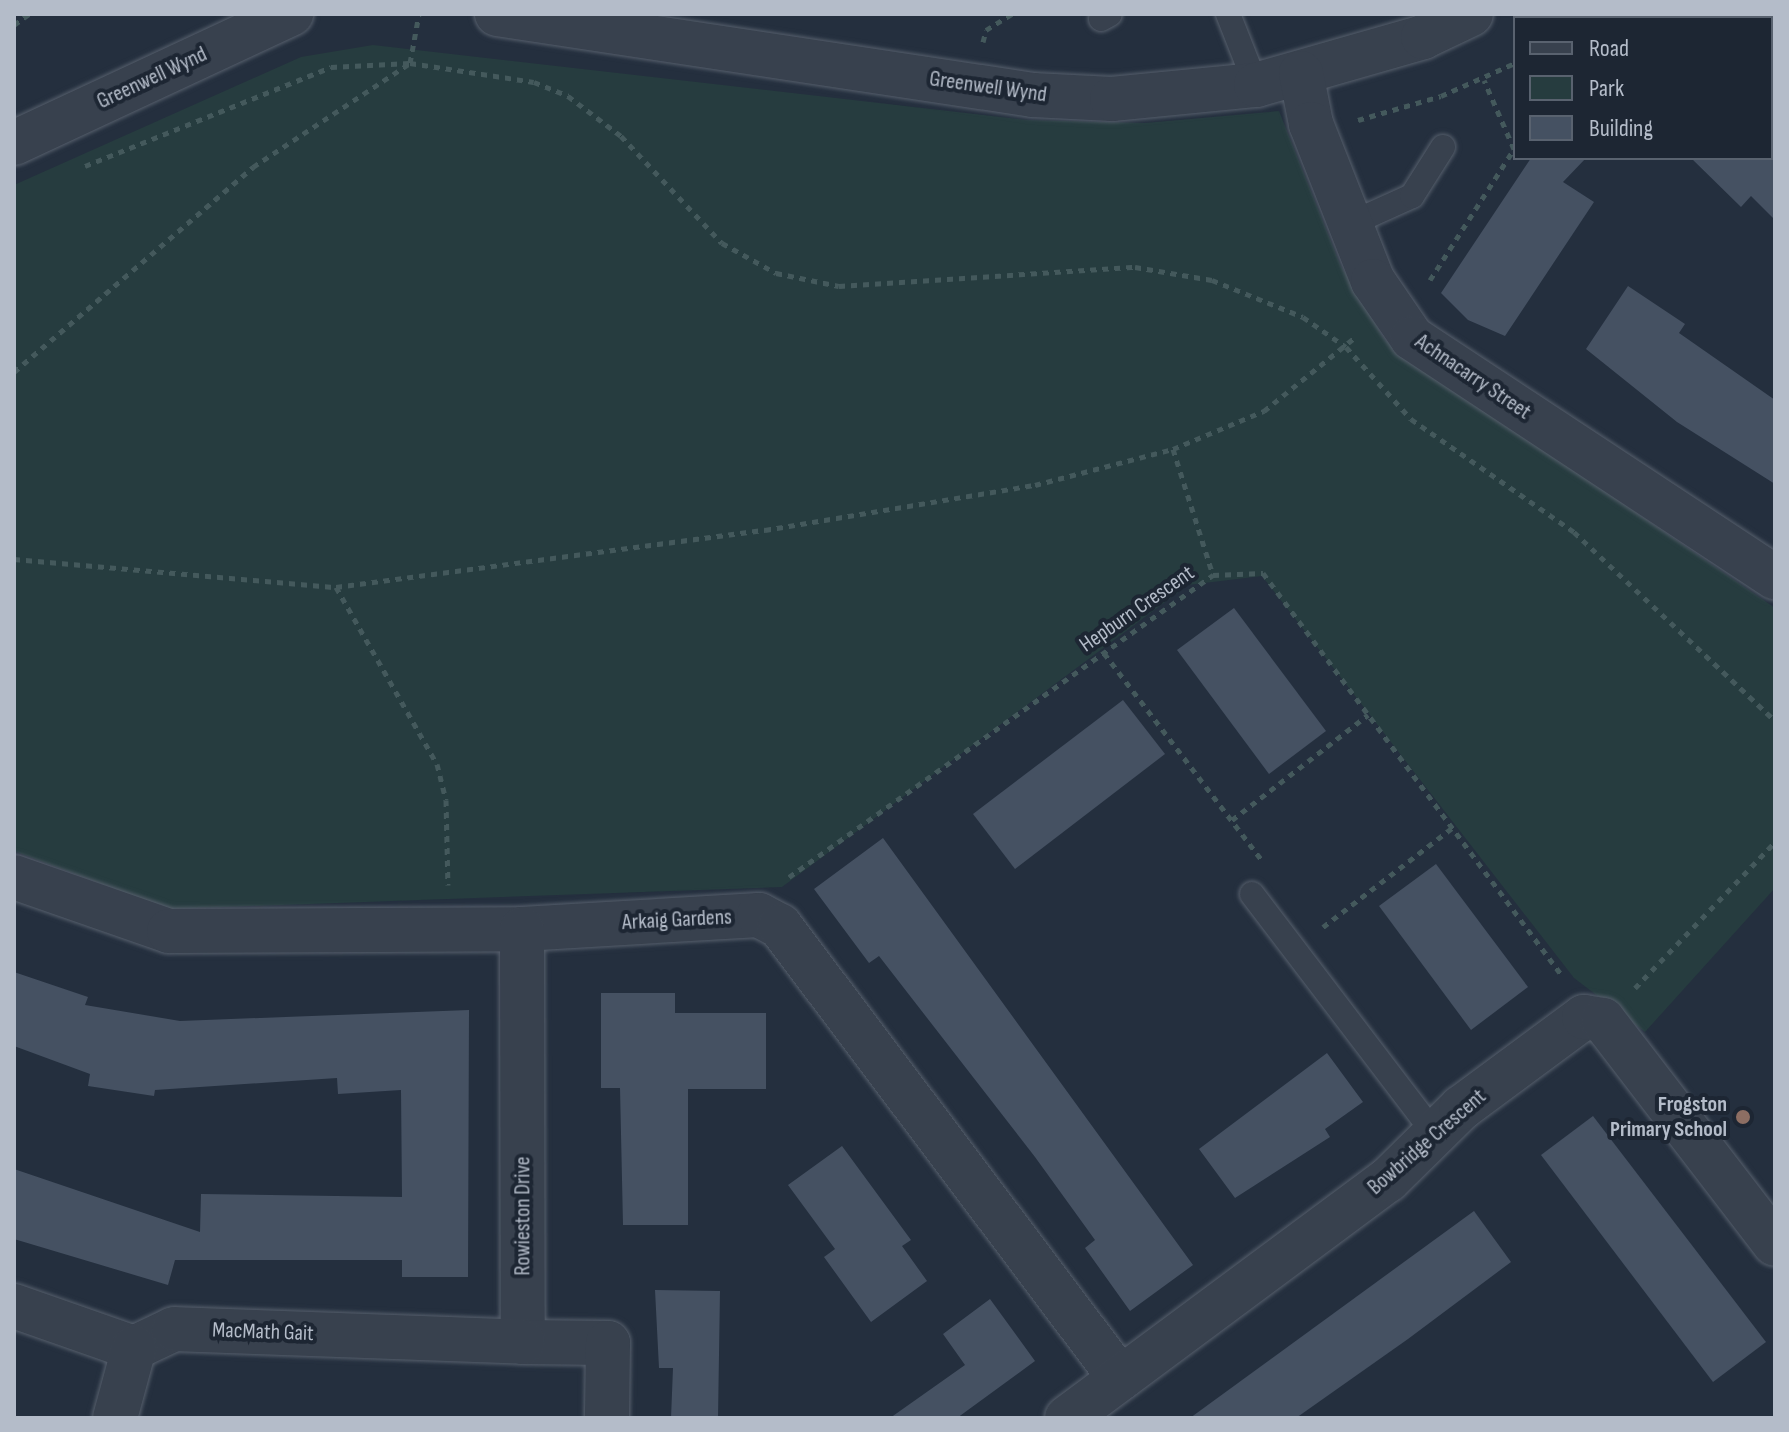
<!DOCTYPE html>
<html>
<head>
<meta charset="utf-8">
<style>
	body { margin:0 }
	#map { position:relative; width:1789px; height:1432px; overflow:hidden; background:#242f3e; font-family:"Sofia Sans Condensed",sans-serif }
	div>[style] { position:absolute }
	.green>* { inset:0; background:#263c3f }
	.building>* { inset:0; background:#455162 }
	.path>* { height:5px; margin-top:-2.5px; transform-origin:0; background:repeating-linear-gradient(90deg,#44595c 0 6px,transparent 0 12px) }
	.roads { filter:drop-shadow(0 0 2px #565f6c) drop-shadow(0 0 2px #565f6c) }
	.lane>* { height:24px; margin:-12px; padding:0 12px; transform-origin:12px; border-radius:12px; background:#38414e }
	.street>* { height:44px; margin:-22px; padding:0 22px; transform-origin:22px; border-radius:22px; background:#38414e }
	.dots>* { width:22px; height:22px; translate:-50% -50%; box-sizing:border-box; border:4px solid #1d2633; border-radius:50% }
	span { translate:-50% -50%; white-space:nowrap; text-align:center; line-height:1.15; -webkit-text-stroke:8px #1d2633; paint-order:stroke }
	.street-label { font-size:22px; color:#b4bcc9 }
	.poi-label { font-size:22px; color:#b4bcc9; font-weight:700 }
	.right { translate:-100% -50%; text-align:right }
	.frame { position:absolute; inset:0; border:16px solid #b4bcc9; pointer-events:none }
	.legend { position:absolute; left:1513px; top:16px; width:260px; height:144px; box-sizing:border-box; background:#1d2633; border:2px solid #59626f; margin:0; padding:10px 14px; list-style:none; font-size:24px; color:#b4bcc9 }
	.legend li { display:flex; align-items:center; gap:16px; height:40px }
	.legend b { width:40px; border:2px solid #59626f }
</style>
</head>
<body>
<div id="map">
	<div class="green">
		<div style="clip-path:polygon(373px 45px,1027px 120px,1145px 123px,1279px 111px,1340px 264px,1385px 340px,1775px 608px,1775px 888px,1645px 1032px,1574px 978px,1262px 576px,1188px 585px,782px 887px,168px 909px,14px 851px,14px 185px,301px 57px)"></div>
	</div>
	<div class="building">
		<div style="clip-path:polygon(1531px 158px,1586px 158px,1563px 182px,1594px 202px,1505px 336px,1468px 320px,1441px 293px)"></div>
		<div style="clip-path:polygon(1691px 158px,1775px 158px,1775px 220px,1751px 196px,1741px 207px)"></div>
		<div style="clip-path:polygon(1628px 286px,1685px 324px,1679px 333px,1775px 400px,1775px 484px,1677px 422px,1586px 349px)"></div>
		<div style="clip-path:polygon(1234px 608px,1326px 731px,1269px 774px,1177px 650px)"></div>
		<div style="clip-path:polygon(1123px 700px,1165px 754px,1015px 869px,973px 814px)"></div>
		<div style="clip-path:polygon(883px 838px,1193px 1265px,1130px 1311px,1085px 1248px,1095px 1240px,1035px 1157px,879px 956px,869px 963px,814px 889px)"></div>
		<div style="clip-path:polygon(1436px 864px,1528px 987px,1471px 1030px,1379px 906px)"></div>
		<div style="clip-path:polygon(14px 972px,88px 997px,85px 1005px,180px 1021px,469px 1010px,468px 1277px,402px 1277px,402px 1260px,175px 1260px,168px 1285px,14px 1239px,14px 1169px,200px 1232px,201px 1194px,402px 1197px,401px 1090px,338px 1094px,337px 1078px,155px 1090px,154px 1096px,88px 1086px,90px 1074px,14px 1046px)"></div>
		<div style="clip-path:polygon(601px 993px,675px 993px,675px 1013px,766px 1013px,766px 1089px,688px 1089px,688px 1225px,623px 1225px,620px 1088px,601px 1088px)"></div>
		<div style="clip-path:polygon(1327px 1053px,1363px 1102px,1325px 1129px,1330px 1137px,1235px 1198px,1199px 1149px)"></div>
		<div style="clip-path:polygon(1593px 1116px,1766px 1342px,1713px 1382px,1541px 1155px)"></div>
		<div style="clip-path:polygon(842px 1146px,911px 1240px,902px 1246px,927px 1281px,871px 1322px,824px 1257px,835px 1249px,788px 1185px)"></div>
		<div style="clip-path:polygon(1474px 1211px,1511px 1262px,1408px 1339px,1296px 1418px,1190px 1418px)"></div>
		<div style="clip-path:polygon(655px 1290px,720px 1291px,718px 1418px,671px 1418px,673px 1368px,659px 1368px)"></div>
		<div style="clip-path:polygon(990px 1299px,1035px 1361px,957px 1418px,890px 1418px,965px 1365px,943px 1334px)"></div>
	</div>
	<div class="path">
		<div style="left:1592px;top:18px;width:7px;rotate:-34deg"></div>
		<div style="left:14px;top:25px;width:19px;rotate:-36deg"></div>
		<div style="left:983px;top:42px;width:12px;rotate:-76deg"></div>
		<div style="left:986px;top:30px;width:31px;rotate:-32deg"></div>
		<div style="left:1358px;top:120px;width:86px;rotate:-16.1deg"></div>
		<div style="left:1441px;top:96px;width:81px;rotate:-24deg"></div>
		<div style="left:85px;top:166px;width:265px;rotate:-21.9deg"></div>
		<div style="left:331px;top:67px;width:79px;rotate:-2.9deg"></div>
		<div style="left:410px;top:63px;width:125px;rotate:8.7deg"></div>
		<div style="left:534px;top:82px;width:37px;rotate:22deg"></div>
		<div style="left:568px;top:96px;width:66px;rotate:37deg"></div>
		<div style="left:621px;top:136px;width:147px;rotate:46.7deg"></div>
		<div style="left:722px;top:243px;width:62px;rotate:29.1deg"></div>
		<div style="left:776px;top:273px;width:64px;rotate:11.7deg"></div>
		<div style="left:839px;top:286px;width:297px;rotate:-3.7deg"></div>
		<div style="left:1135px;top:267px;width:78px;rotate:9.6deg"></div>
		<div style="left:1212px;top:280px;width:98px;rotate:22.1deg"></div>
		<div style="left:1303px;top:317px;width:52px;rotate:34.9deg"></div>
		<div style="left:1346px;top:347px;width:97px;rotate:47.9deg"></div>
		<div style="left:1411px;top:419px;width:198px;rotate:34.7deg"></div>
		<div style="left:1574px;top:532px;width:276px;rotate:43.2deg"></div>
		<div style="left:1430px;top:280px;width:156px;rotate:-57.3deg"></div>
		<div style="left:1514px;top:149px;width:75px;rotate:-113.5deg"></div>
		<div style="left:14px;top:372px;width:315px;rotate:-40.6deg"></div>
		<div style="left:253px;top:167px;width:188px;rotate:-33.5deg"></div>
		<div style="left:410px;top:63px;width:50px;rotate:-79.6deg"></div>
		<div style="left:1173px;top:449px;width:132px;rotate:72.4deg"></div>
		<div style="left:14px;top:559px;width:323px;rotate:5deg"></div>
		<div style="left:336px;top:587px;width:433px;rotate:-7.6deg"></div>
		<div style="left:765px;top:530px;width:274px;rotate:-9.5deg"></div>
		<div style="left:1035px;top:485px;width:143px;rotate:-14.6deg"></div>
		<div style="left:1173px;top:449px;width:99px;rotate:-22.7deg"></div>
		<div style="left:1264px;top:411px;width:116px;rotate:-39deg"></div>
		<div style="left:336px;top:587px;width:204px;rotate:60.3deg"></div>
		<div style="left:437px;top:764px;width:37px;rotate:76deg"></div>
		<div style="left:446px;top:800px;width:85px;rotate:88.7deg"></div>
		<div style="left:1104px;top:653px;width:259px;rotate:52.7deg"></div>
		<div style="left:1232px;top:820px;width:172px;rotate:-37.7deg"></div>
		<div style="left:789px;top:877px;width:521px;rotate:-35.46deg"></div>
		<div style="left:1213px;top:575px;width:50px;rotate:-2.3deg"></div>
		<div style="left:1263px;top:573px;width:503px;rotate:53.4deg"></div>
		<div style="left:1323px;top:927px;width:163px;rotate:-37.5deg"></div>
		<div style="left:1635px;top:988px;width:202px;rotate:-46.2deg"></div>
	</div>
	<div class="roads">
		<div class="lane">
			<div style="left:1228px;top:14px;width:76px;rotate:68.5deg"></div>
			<div style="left:1101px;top:19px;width:10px;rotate:-29deg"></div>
			<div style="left:1350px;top:224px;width:68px;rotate:-24.3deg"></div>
			<div style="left:1412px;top:196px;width:58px;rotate:-57.7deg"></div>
			<div style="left:1252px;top:894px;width:302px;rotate:52.7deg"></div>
		</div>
		<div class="street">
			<div style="left:497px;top:14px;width:542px;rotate:8.59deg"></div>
			<div style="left:1033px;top:95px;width:79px;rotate:2.9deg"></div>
			<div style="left:1112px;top:99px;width:145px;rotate:-5.6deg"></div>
			<div style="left:1256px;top:85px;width:174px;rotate:-16deg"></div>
			<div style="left:1423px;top:37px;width:53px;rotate:-25.6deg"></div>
			<div style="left:1765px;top:14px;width:6px;rotate:45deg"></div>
			<div style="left:1301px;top:73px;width:52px;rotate:78.9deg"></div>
			<div style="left:1311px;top:124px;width:169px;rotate:68.5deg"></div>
			<div style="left:1373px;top:281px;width:69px;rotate:55.6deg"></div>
			<div style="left:1412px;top:338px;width:435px;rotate:33.4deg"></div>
			<div style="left:14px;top:143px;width:306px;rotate:-25deg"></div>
			<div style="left:14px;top:877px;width:164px;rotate:19.2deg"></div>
			<div style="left:169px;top:931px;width:353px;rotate:-0.3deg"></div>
			<div style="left:522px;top:929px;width:237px;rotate:-3.4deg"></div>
			<div style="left:759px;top:915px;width:24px;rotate:28deg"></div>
			<div style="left:780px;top:926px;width:566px;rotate:53.05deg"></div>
			<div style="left:522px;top:929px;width:413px;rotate:89.9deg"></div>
			<div style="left:523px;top:1342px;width:85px;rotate:0.7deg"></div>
			<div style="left:608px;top:1343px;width:75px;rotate:90.8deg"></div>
			<div style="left:14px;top:1306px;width:127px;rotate:19.3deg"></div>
			<div style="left:134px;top:1348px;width:44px;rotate:-25.4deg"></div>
			<div style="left:174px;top:1329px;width:349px;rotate:2.1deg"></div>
			<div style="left:115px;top:1418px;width:73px;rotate:-74.8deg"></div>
			<div style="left:1067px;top:1418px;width:400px;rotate:-36.6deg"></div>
			<div style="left:1388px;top:1180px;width:103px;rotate:-44.6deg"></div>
			<div style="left:1461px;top:1108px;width:153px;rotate:-36.5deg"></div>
			<div style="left:1584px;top:1017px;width:19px;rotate:9deg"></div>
			<div style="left:1603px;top:1020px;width:282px;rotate:52.5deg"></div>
		</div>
	</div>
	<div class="dots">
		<div style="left:1743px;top:1117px;background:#8d6e63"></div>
	</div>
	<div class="street-label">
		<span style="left:152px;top:78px;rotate:-25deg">Greenwell Wynd</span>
		<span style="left:988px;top:87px;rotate:8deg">Greenwell Wynd</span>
		<span style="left:1473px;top:377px;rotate:34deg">Achnacarry Street</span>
		<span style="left:1137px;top:609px;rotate:-35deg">Hepburn Crescent</span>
		<span style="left:677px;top:920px;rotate:-3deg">Arkaig Gardens</span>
		<span style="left:1427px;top:1142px;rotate:-41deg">Bowbridge Crescent</span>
		<span style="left:523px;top:1216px;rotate:-90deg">Rowieston Drive</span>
		<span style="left:263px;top:1332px;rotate:2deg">MacMath Gait</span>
	</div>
	<div class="poi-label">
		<span class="right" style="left:1727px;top:1117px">Frogston<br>Primary School</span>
	</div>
	<div class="frame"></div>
	<ul class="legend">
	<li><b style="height:10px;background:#38414e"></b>Road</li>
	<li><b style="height:22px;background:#263c3f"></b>Park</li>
	<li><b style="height:22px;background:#455162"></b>Building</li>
	</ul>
</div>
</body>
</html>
